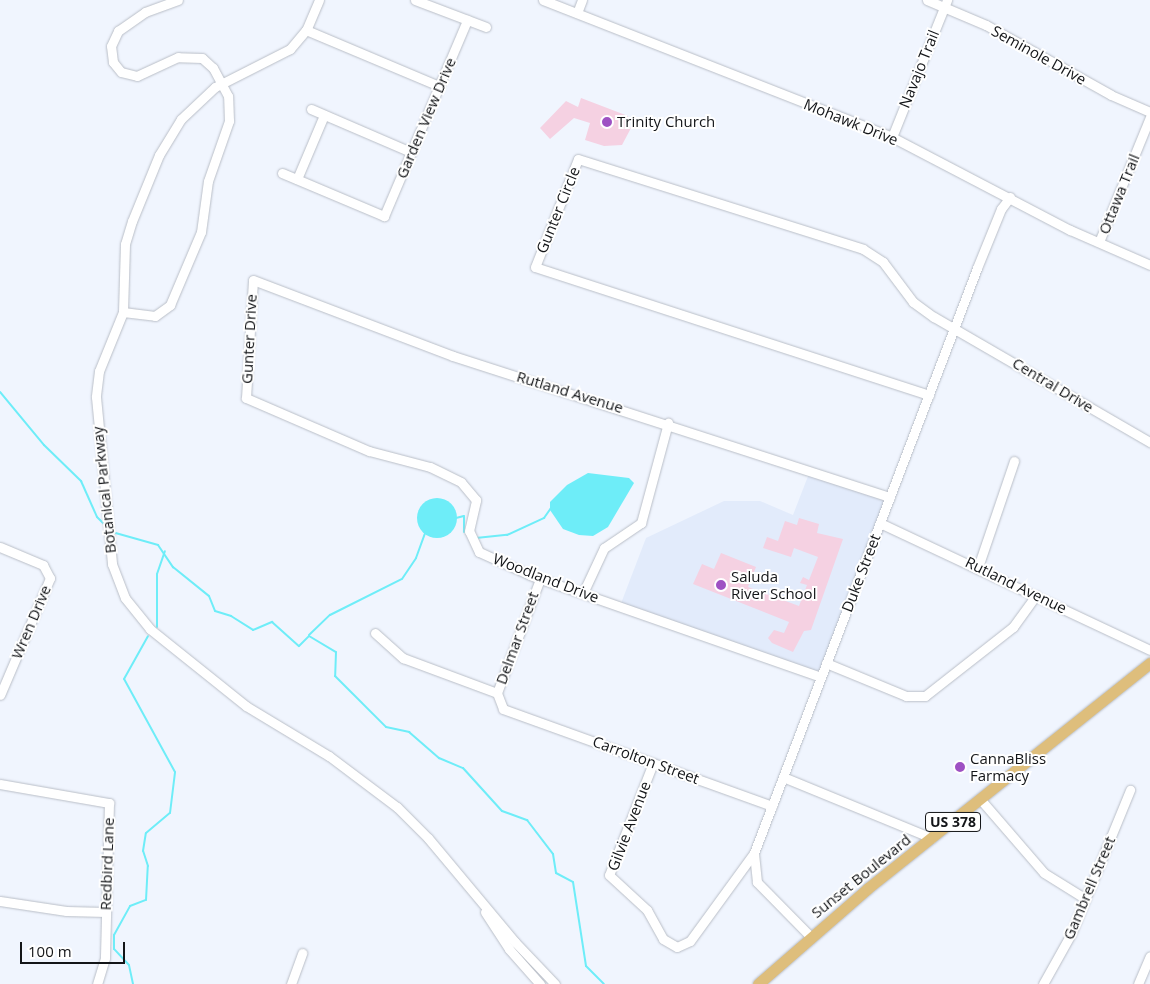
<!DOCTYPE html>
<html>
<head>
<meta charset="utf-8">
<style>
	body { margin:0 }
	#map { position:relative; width:1150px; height:984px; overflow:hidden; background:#f0f5fe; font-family:"Open Sans",sans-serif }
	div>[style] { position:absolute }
	.built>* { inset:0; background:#e2ebfb }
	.water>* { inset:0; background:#6eedf8 }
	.round { border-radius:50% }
	.stream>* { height:2px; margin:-1px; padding:0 1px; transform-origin:1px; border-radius:1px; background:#6eedf8 }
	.building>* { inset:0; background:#f5d1e2 }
	.roads { filter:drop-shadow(0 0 1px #b9bec7) drop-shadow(0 0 1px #b9bec7) }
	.minor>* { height:9px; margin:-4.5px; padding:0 4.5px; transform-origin:4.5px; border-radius:4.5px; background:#fff }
	.major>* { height:11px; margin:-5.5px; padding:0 5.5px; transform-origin:5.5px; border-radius:5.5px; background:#debe7c }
	.dots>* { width:14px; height:14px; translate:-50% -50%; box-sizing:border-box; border:2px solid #fff; border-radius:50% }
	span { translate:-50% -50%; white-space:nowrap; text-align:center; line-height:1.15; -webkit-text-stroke:4px #fff; paint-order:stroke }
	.shield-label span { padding:1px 4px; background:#fff; border:1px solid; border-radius:4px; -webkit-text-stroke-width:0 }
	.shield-label { font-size:14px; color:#131518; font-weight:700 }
	.street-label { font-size:15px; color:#131518 }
	.poi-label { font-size:15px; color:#131518 }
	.left { translate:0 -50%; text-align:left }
	.scale { position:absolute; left:20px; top:942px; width:105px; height:22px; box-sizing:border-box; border:2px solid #131518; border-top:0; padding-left:6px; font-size:15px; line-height:18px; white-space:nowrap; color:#131518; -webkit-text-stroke:4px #fff; paint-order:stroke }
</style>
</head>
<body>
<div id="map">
	<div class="built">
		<div style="clip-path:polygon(810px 471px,890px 497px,821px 677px,620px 606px,646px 538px,724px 501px,760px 501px,793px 515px)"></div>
	</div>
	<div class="water">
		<div style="clip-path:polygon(588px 473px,629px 478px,634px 483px,608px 527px,593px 536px,579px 535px,563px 529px,550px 510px,550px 502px,567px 485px)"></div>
		<div class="round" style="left:417px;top:498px;width:40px;height:40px"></div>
	</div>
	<div class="stream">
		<div style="left:0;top:392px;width:69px;rotate:50.3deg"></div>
		<div style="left:44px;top:445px;width:52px;rotate:44.2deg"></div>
		<div style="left:81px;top:481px;width:39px;rotate:66deg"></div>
		<div style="left:97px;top:517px;width:11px;rotate:45deg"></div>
		<div style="left:456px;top:518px;width:8px;rotate:-14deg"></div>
		<div style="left:464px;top:516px;width:16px;rotate:90deg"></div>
		<div style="left:112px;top:532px;width:48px;rotate:15.8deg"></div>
		<div style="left:158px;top:545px;width:27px;rotate:56deg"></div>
		<div style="left:173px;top:567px;width:46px;rotate:38.9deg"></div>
		<div style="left:209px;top:596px;width:16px;rotate:68deg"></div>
		<div style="left:215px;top:611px;width:17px;rotate:17deg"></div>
		<div style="left:231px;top:616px;width:26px;rotate:32deg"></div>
		<div style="left:253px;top:630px;width:21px;rotate:-23deg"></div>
		<div style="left:272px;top:622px;width:36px;rotate:42deg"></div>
		<div style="left:476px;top:538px;width:31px;rotate:-6deg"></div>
		<div style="left:507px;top:535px;width:41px;rotate:-24.7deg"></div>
		<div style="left:544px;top:518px;width:12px;rotate:-55deg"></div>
		<div style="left:157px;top:627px;width:53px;rotate:-90deg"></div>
		<div style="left:157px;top:574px;width:24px;rotate:-71deg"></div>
		<div style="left:309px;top:635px;width:29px;rotate:-44deg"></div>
		<div style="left:330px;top:615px;width:80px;rotate:-26.6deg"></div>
		<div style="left:402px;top:579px;width:25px;rotate:-56deg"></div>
		<div style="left:416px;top:558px;width:27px;rotate:-70deg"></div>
		<div style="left:299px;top:646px;width:14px;rotate:-45deg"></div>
		<div style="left:309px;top:636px;width:31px;rotate:31deg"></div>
		<div style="left:336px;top:652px;width:24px;rotate:92deg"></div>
		<div style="left:335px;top:676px;width:72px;rotate:45deg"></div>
		<div style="left:386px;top:727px;width:24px;rotate:12deg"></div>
		<div style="left:409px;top:732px;width:40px;rotate:41deg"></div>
		<div style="left:439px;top:758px;width:26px;rotate:23deg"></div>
		<div style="left:463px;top:768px;width:58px;rotate:47.8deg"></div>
		<div style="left:502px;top:811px;width:27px;rotate:20deg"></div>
		<div style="left:527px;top:820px;width:43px;rotate:52.6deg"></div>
		<div style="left:553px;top:854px;width:19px;rotate:81deg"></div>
		<div style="left:556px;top:873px;width:19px;rotate:28deg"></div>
		<div style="left:573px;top:882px;width:85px;rotate:81.2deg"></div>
		<div style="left:586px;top:966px;width:25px;rotate:45deg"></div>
		<div style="left:133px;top:984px;width:19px;rotate:-102deg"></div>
		<div style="left:129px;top:965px;width:22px;rotate:-133deg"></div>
		<div style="left:114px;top:949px;width:14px;rotate:-90deg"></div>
		<div style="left:114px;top:935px;width:33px;rotate:-61deg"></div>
		<div style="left:130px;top:906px;width:17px;rotate:-21deg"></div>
		<div style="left:146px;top:900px;width:34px;rotate:-87deg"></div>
		<div style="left:148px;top:866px;width:16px;rotate:-108deg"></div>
		<div style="left:143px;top:851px;width:18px;rotate:-81deg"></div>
		<div style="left:146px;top:833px;width:31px;rotate:-40deg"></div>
		<div style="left:170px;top:813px;width:41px;rotate:-83deg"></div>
		<div style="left:175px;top:772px;width:106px;rotate:-118.7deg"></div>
		<div style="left:124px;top:679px;width:49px;rotate:-60.8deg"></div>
	</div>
	<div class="building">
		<div style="clip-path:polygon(581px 98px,628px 116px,625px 124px,631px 128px,622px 145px,604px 146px,585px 140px,590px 123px,574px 118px,550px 139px,540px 128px,566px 101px,578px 107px)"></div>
		<div style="clip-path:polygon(799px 518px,819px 524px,817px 533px,843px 539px,811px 630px,804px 631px,793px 652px,772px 643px,768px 638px,774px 630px,784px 633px,789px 622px,693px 584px,702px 564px,714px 569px,721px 553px,756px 567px,748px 587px,799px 606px,807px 585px,800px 583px,803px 577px,809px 580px,818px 557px,794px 548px,791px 557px,763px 548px,767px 537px,778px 541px,785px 521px,797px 525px)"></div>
	</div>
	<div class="roads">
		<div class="minor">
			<div style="left:319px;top:0;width:33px;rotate:113deg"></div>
			<div style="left:306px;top:30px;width:25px;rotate:130deg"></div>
			<div style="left:290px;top:49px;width:84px;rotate:153.1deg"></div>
			<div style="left:215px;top:87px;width:47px;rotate:136.7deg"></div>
			<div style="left:181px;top:119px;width:42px;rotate:121.4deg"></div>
			<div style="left:159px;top:155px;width:71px;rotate:112.2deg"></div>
			<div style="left:132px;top:221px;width:24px;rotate:107deg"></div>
			<div style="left:125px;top:244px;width:68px;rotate:91.7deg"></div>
			<div style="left:123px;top:312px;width:64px;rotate:112.1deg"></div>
			<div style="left:99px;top:371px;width:26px;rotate:97deg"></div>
			<div style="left:96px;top:397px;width:168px;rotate:84.5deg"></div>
			<div style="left:112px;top:564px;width:36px;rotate:69deg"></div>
			<div style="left:125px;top:598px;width:40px;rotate:51deg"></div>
			<div style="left:150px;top:629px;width:123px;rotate:38.7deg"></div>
			<div style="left:246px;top:706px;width:97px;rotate:31.1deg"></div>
			<div style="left:329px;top:756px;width:85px;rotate:36.9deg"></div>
			<div style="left:397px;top:807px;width:44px;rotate:45deg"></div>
			<div style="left:428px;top:838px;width:136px;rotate:50.1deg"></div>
			<div style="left:515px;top:942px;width:58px;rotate:46.4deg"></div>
			<div style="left:415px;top:0;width:76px;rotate:20.8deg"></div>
			<div style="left:543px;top:0;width:375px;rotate:21.4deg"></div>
			<div style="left:892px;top:137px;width:201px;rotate:27.6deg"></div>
			<div style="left:1070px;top:230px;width:87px;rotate:23.6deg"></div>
			<div style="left:927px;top:0;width:64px;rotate:23deg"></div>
			<div style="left:986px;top:25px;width:143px;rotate:29.2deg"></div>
			<div style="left:1111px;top:95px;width:43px;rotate:23.6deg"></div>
			<div style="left:577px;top:13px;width:14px;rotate:-69deg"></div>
			<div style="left:306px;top:30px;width:144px;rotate:22.8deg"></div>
			<div style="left:311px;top:109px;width:109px;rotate:23.3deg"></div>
			<div style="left:892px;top:137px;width:148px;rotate:-68.1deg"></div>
			<div style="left:282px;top:173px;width:111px;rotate:22.9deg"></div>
			<div style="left:384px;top:216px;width:213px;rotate:-67deg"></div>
			<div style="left:297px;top:179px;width:69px;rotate:-67.1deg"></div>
			<div style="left:1099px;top:242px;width:135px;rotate:-67.8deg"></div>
			<div style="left:123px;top:312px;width:32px;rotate:7deg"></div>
			<div style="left:155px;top:316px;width:19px;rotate:-36deg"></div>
			<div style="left:170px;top:305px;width:79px;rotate:-67deg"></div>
			<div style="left:201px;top:232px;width:51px;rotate:-82.2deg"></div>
			<div style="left:208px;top:181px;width:64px;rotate:-70.7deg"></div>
			<div style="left:229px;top:121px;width:25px;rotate:-92deg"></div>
			<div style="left:228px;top:96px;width:32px;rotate:-118deg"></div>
			<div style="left:213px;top:68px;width:15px;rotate:-138deg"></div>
			<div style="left:202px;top:58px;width:24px;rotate:-178deg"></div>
			<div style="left:178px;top:57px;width:45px;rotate:155.1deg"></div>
			<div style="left:137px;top:76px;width:16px;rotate:-166deg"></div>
			<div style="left:121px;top:72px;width:13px;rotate:-129deg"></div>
			<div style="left:113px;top:62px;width:16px;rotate:-97deg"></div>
			<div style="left:111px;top:46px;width:17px;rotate:-65deg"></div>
			<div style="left:118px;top:31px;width:33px;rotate:-35deg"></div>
			<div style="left:145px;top:12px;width:35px;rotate:-20deg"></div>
			<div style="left:929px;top:395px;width:414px;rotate:-162deg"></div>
			<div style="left:535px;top:267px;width:116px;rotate:-68.3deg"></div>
			<div style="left:578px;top:159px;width:299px;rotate:17.5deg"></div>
			<div style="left:863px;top:249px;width:24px;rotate:33deg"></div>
			<div style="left:883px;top:262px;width:50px;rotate:53.1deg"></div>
			<div style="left:913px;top:302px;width:26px;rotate:36deg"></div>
			<div style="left:934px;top:317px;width:250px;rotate:30.1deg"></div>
			<div style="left:880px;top:523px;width:298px;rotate:25.2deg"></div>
			<div style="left:0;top:547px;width:47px;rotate:22.7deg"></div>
			<div style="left:43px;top:565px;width:15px;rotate:62deg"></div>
			<div style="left:50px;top:578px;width:127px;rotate:113.1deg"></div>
			<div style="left:978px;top:567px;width:112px;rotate:-71.2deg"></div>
			<div style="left:540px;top:579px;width:122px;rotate:110.7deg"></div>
			<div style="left:497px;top:693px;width:17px;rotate:69deg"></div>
			<div style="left:503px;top:709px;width:286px;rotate:19.8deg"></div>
			<div style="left:583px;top:593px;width:50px;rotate:-65deg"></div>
			<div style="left:604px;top:548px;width:45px;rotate:-34deg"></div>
			<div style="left:641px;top:523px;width:104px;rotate:-74.9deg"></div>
			<div style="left:375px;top:633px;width:38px;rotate:42deg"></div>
			<div style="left:403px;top:658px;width:100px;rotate:20.4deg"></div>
			<div style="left:826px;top:663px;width:87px;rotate:22.4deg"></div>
			<div style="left:906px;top:696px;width:19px"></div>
			<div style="left:925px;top:696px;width:112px;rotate:-38.1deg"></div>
			<div style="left:1013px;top:627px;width:39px;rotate:-54deg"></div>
			<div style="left:821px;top:677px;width:308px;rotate:-160.7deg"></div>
			<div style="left:530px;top:575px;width:56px;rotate:-155.7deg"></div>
			<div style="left:479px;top:552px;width:23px;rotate:-115deg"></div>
			<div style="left:469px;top:531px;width:32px;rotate:-77deg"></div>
			<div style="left:476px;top:500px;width:23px;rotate:-130deg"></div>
			<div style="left:461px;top:482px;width:34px;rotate:-154deg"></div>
			<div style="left:430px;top:467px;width:63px;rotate:-165.3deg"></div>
			<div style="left:369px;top:451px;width:134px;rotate:-156.7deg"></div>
			<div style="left:246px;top:398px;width:118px;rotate:-86.6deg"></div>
			<div style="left:253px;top:280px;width:214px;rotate:20.8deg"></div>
			<div style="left:453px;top:356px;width:459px;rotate:17.9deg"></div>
			<div style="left:653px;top:763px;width:120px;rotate:111.4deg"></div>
			<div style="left:609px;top:875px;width:52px;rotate:42.6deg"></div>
			<div style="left:647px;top:910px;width:33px;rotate:61deg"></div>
			<div style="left:663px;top:939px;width:16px;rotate:30deg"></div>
			<div style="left:677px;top:947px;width:14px;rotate:-25deg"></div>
			<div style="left:690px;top:941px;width:109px;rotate:-54deg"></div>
			<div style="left:783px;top:777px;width:161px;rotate:22.3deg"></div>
			<div style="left:0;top:784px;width:111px;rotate:9.9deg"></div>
			<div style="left:109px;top:803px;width:155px;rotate:91.5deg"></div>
			<div style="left:105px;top:958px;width:27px;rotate:107deg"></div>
			<div style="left:981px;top:800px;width:96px;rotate:49.2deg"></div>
			<div style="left:1044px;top:873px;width:49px;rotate:31.8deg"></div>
			<div style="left:0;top:901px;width:67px;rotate:8.6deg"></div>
			<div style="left:66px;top:911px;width:40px;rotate:1.4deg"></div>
			<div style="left:485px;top:912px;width:44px;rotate:57deg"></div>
			<div style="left:509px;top:949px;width:47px;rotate:48.5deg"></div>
			<div style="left:810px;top:936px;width:76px;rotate:-134.5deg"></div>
			<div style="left:757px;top:882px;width:29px;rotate:-96deg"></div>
			<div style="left:754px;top:853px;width:626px;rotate:-69.13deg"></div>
			<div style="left:977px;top:268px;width:64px;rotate:-67.9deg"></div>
			<div style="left:1001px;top:209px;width:15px;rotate:-53deg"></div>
			<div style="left:291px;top:984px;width:33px;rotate:-70deg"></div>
			<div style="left:1043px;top:984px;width:57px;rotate:-60.8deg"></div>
			<div style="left:1071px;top:934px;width:156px;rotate:-67.7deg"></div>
			<div style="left:1138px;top:984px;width:30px;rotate:-67deg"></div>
		</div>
		<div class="major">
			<div style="left:758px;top:984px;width:146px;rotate:-41.1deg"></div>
			<div style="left:868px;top:888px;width:361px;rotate:-38.6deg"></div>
		</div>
	</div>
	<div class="dots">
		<div style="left:607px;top:122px;background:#9e51c3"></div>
		<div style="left:721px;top:585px;background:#9e51c3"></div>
		<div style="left:960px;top:767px;background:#9e51c3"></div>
	</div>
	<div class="shield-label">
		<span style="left:953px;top:822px">US 378</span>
	</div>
	<div class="street-label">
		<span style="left:1039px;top:55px;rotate:29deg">Seminole Drive</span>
		<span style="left:919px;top:69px;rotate:-68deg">Navajo Trail</span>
		<span style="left:426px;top:118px;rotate:-67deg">Garden View Drive</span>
		<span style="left:851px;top:122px;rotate:22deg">Mohawk Drive</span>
		<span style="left:1119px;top:194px;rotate:-68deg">Ottawa Trail</span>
		<span style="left:558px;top:210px;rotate:-68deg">Gunter Circle</span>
		<span style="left:249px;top:339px;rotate:-87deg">Gunter Drive</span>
		<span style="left:1053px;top:385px;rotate:31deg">Central Drive</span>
		<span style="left:570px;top:392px;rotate:17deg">Rutland Avenue</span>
		<span style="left:104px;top:490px;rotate:-96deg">Botanical Parkway</span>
		<span style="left:861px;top:573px;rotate:-69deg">Duke Street</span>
		<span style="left:546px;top:578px;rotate:21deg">Woodland Drive</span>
		<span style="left:1016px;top:585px;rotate:26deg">Rutland Avenue</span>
		<span style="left:31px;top:622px;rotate:-67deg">Wren Drive</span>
		<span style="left:517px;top:638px;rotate:-70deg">Delmar Street</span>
		<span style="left:646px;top:760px;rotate:20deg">Carrolton Street</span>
		<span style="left:629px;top:826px;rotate:-69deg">Gilvie Avenue</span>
		<span style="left:107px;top:864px;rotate:-88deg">Redbird Lane</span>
		<span style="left:861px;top:876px;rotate:-39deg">Sunset Boulevard</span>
		<span style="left:1089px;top:888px;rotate:-67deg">Gambrell Street</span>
	</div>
	<div class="poi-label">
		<span class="left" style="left:617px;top:122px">Trinity Church</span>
		<span class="left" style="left:731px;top:585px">Saluda<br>River School</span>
		<span class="left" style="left:970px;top:767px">CannaBliss<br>Farmacy</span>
	</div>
	<div class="scale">100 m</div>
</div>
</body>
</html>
